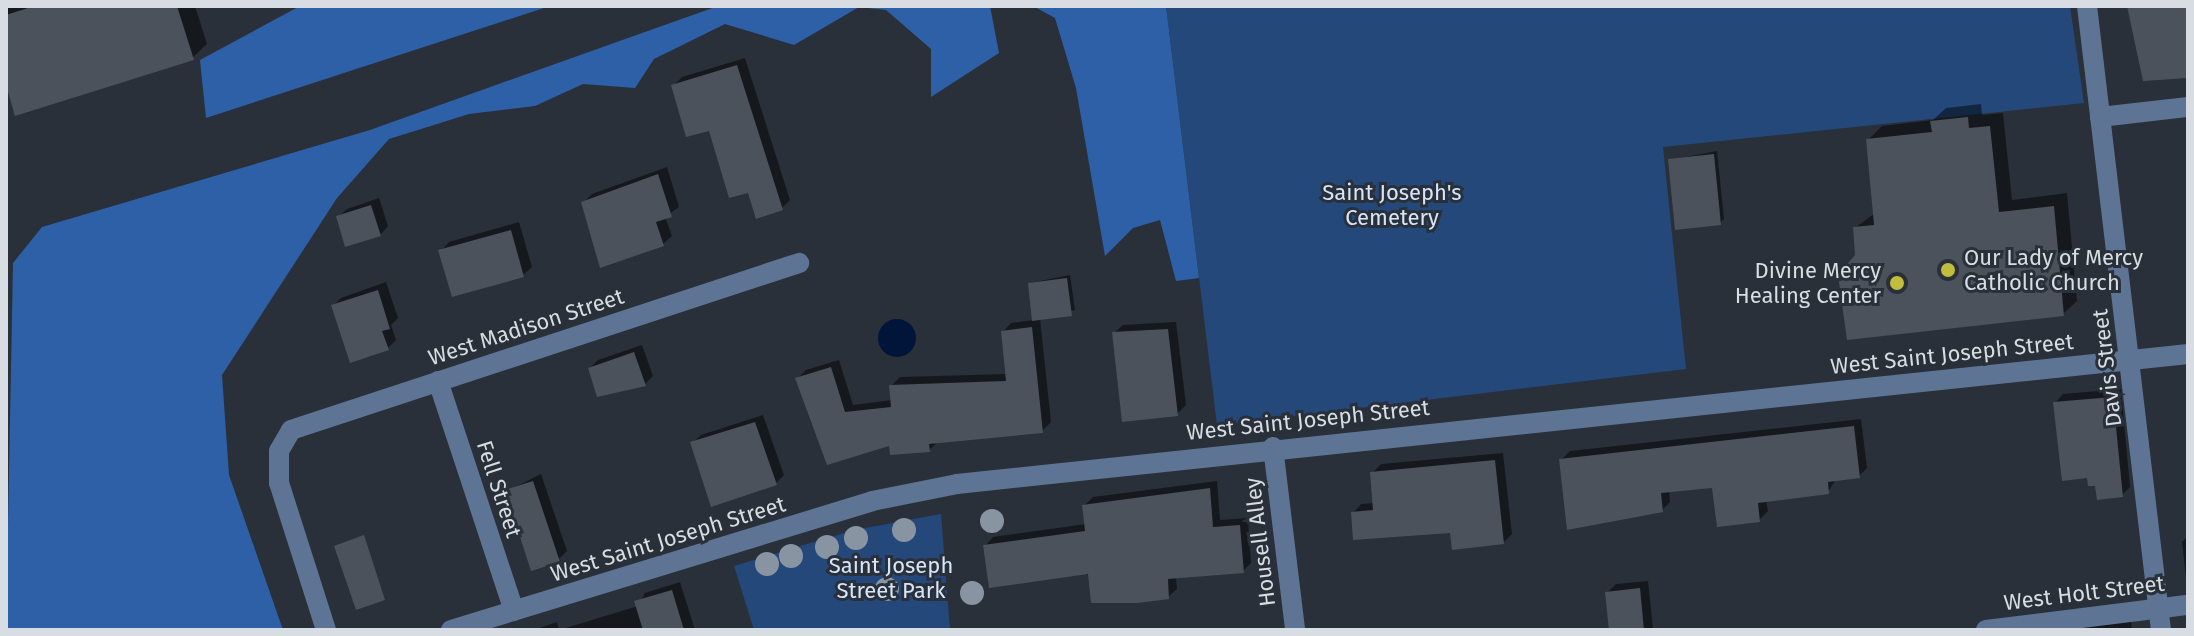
<!DOCTYPE html>
<html>
<head>
<meta charset="utf-8">
<style>
	body { margin:0 }
	#map { position:relative; width:2194px; height:636px; overflow:hidden; background:#293039; font-family:"Fira Sans",sans-serif }
	div>[style] { position:absolute }
	.green>* { inset:0; background:#25487a }
	.forest>* { inset:0; background:#2e60a7 }
	.water>* { inset:0; background:#001539 }
	.round { border-radius:50% }
	.shadow>* { inset:0; background:#0007 }
	.building>* { inset:0; background:#4b525c }
	.minor>* { height:20px; margin:-10px; padding:0 10px; transform-origin:10px; border-radius:10px; background:#5e7494 }
	.trees>* { width:24px; height:24px; margin:-12px; border-radius:50%; background:#8994a3 }
	.dots>* { width:22px; height:22px; translate:-50% -50%; box-sizing:border-box; border:4px solid #293039; border-radius:50% }
	span { translate:-50% -50%; white-space:nowrap; text-align:center; line-height:1.15; -webkit-text-stroke:6px #293039; paint-order:stroke }
	.park-label { font-size:22px; color:#d7e5f9 }
	.poi-label { font-size:22px; color:#d8dde3 }
	.left { translate:0 -50%; text-align:left }
	.right { translate:-100% -50%; text-align:right }
	.street-label { font-size:22px; color:#d8dde3 }
	.frame { position:absolute; inset:0; border:8px solid #d8dde3; pointer-events:none }
</style>
</head>
<body>
<div id="map">
	<div class="green">
		<div style="clip-path:polygon(1166px 6px,2070px 6px,2084px 103px,1663px 147px,1686px 369px,1217px 425px)"></div>
		<div style="clip-path:polygon(941px 514px,950px 630px,754px 630px,734px 566px,854px 530px)"></div>
	</div>
	<div class="forest">
		<div style="clip-path:polygon(300px 6px,550px 6px,206px 118px,200px 60px)"></div>
		<div style="clip-path:polygon(718px 6px,990px 6px,999px 53px,931px 97px,931px 49px,886px 10px,859px 7px,794px 45px,725px 24px,654px 59px,635px 88px,583px 84px,535px 106px,469px 114px,389px 139px,337px 198px,222px 375px,229px 475px,283px 630px,6px 630px,13px 263px,42px 227px,370px 130px)"></div>
		<div style="clip-path:polygon(1033px 6px,1166px 6px,1199px 278px,1176px 281px,1160px 220px,1133px 228px,1105px 256px,1076px 88px,1055px 18px)"></div>
	</div>
	<div class="water">
		<div class="round" style="left:878px;top:319px;width:38px;height:38px"></div>
	</div>
	<div class="shadow">
		<div style="clip-path:polygon(6px 6px,195px 6px,207px 44px,192px 58px,6px 79px)"></div>
		<div style="clip-path:polygon(745px 58px,790px 200px,782px 208px,749px 190px,710px 128px,673px 86px,682px 77px)"></div>
		<div style="clip-path:polygon(1981px 104px,1982px 115px,2003px 113px,2012px 200px,2067px 193px,2077px 301px,2063px 314px,1857px 255px,1855px 228px,1875px 213px,1868px 140px,1882px 126px,1933px 120px,1946px 108px)"></div>
		<div style="clip-path:polygon(1717px 151px,1724px 219px,1720px 223px,1670px 160px)"></div>
		<div style="clip-path:polygon(667px 167px,679px 207px,665px 217px,672px 236px,663px 244px,584px 202px,592px 194px)"></div>
		<div style="clip-path:polygon(379px 198px,388px 226px,380px 235px,338px 217px,347px 209px)"></div>
		<div style="clip-path:polygon(519px 222px,532px 267px,523px 275px,441px 251px,449px 242px)"></div>
		<div style="clip-path:polygon(1070px 275px,1075px 310px,1040px 318px,1051px 422px,1042px 431px,938px 442px,929px 450px,891px 443px,829px 462px,798px 378px,806px 370px,839px 360px,853px 405px,892px 400px,891px 386px,900px 377px,1007px 374px,1003px 332px,1011px 323px,1034px 320px,1030px 283px)"></div>
		<div style="clip-path:polygon(386px 282px,398px 318px,391px 325px,396px 340px,388px 348px,333px 306px,341px 298px)"></div>
		<div style="clip-path:polygon(1176px 322px,1186px 405px,1177px 414px,1114px 333px,1123px 325px)"></div>
		<div style="clip-path:polygon(642px 345px,653px 376px,645px 384px,590px 368px,598px 360px)"></div>
		<div style="clip-path:polygon(2121px 389px,2130px 487px,2122px 495px,2097px 484px,2055px 403px,2063px 394px)"></div>
		<div style="clip-path:polygon(763px 415px,784px 475px,776px 483px,693px 443px,701px 435px)"></div>
		<div style="clip-path:polygon(1861px 419px,1867px 468px,1859px 476px,1836px 479px,1828px 492px,1766px 499px,1768px 511px,1759px 520px,1714px 486px,1669px 490px,1670px 502px,1662px 510px,1561px 460px,1570px 451px)"></div>
		<div style="clip-path:polygon(1503px 453px,1512px 534px,1504px 542px,1353px 513px,1361px 504px,1375px 503px,1372px 473px,1381px 464px)"></div>
		<div style="clip-path:polygon(541px 474px,567px 551px,558px 560px,507px 491px)"></div>
		<div style="clip-path:polygon(1217px 481px,1220px 520px,1248px 518px,1251px 563px,1243px 571px,1176px 577px,1177px 589px,1168px 597px,985px 546px,993px 537px,1086px 524px,1084px 506px,1093px 497px)"></div>
		<div style="clip-path:polygon(2188px 536px,2188px 585px,2187px 586px,2182px 542px)"></div>
		<div style="clip-path:polygon(1648px 581px,1653px 628px,1611px 630px,1607px 593px,1616px 584px)"></div>
		<div style="clip-path:polygon(680px 582px,695px 630px,533px 630px,557px 622px,559px 630px,638px 606px,645px 593px)"></div>
		<div style="clip-path:polygon(2131px 620px,2132px 630px,2060px 630px)"></div>
	</div>
	<div class="building">
		<div style="clip-path:polygon(34px 6px,177px 6px,194px 60px,15px 116px,6px 85px,6px 15px)"></div>
		<div style="clip-path:polygon(2127px 6px,2188px 6px,2188px 78px,2143px 81px)"></div>
		<div style="clip-path:polygon(737px 65px,783px 210px,756px 219px,748px 193px,729px 198px,709px 131px,686px 137px,671px 85px)"></div>
		<div style="clip-path:polygon(1968px 117px,1969px 128px,1990px 126px,1999px 212px,2054px 206px,2064px 316px,1847px 340px,1838px 275px,1855px 255px,1853px 227px,1874px 225px,1866px 139px,1932px 132px,1930px 121px)"></div>
		<div style="clip-path:polygon(1714px 154px,1721px 225px,1675px 230px,1668px 159px)"></div>
		<div style="clip-path:polygon(658px 174px,672px 217px,656px 222px,664px 246px,600px 268px,581px 202px)"></div>
		<div style="clip-path:polygon(371px 205px,381px 236px,345px 247px,336px 216px)"></div>
		<div style="clip-path:polygon(511px 230px,524px 277px,452px 297px,438px 250px)"></div>
		<div style="clip-path:polygon(1067px 278px,1072px 316px,1032px 321px,1028px 283px)"></div>
		<div style="clip-path:polygon(378px 290px,390px 329px,382px 331px,389px 350px,350px 363px,331px 305px)"></div>
		<div style="clip-path:polygon(1032px 327px,1043px 433px,929px 444px,930px 452px,890px 455px,889px 446px,827px 465px,795px 378px,831px 367px,845px 412px,891px 407px,889px 385px,1006px 381px,1001px 331px)"></div>
		<div style="clip-path:polygon(1168px 329px,1178px 416px,1122px 422px,1112px 332px)"></div>
		<div style="clip-path:polygon(634px 352px,646px 386px,597px 397px,588px 368px)"></div>
		<div style="clip-path:polygon(2113px 397px,2123px 497px,2097px 500px,2095px 486px,2088px 486px,2087px 478px,2062px 481px,2053px 402px)"></div>
		<div style="clip-path:polygon(755px 422px,777px 485px,711px 507px,690px 442px)"></div>
		<div style="clip-path:polygon(1854px 426px,1860px 478px,1828px 482px,1829px 494px,1758px 503px,1760px 522px,1717px 527px,1712px 488px,1661px 493px,1663px 512px,1567px 530px,1559px 459px)"></div>
		<div style="clip-path:polygon(1495px 460px,1504px 544px,1452px 550px,1450px 533px,1353px 540px,1351px 512px,1373px 510px,1370px 472px)"></div>
		<div style="clip-path:polygon(533px 481px,560px 562px,531px 571px,505px 490px)"></div>
		<div style="clip-path:polygon(1210px 488px,1213px 527px,1240px 525px,1244px 573px,1168px 579px,1169px 599px,1137px 603px,1091px 603px,1088px 574px,989px 588px,983px 545px,1085px 531px,1082px 505px)"></div>
		<div style="clip-path:polygon(364px 535px,385px 600px,356px 610px,334px 546px)"></div>
		<div style="clip-path:polygon(1640px 588px,1644px 630px,1609px 630px,1605px 592px)"></div>
		<div style="clip-path:polygon(672px 590px,684px 630px,643px 630px,634px 601px)"></div>
	</div>
	<div class="minor">
		<div style="left:2087px;top:6px;width:628px;rotate:83.24deg"></div>
		<div style="left:2100px;top:117px;width:89px;rotate:-6.5deg"></div>
		<div style="left:438px;top:381px;width:242px;rotate:71.7deg"></div>
		<div style="left:1273px;top:447px;width:184px;rotate:83.1deg"></div>
		<div style="left:326px;top:630px;width:154px;rotate:-107.7deg"></div>
		<div style="left:279px;top:483px;width:32px;rotate:-90deg"></div>
		<div style="left:279px;top:451px;width:24px;rotate:-60deg"></div>
		<div style="left:291px;top:430px;width:535px;rotate:-18.2deg"></div>
		<div style="left:451px;top:630px;width:440px;rotate:-17deg"></div>
		<div style="left:872px;top:501px;width:87px;rotate:-11.3deg"></div>
		<div style="left:957px;top:484px;width:1238px;rotate:-6.03deg"></div>
		<div style="left:1986px;top:630px;width:204px;rotate:-7.1deg"></div>
	</div>
	<div class="trees">
		<div style="left:992px;top:521px"></div>
		<div style="left:904px;top:530px"></div>
		<div style="left:856px;top:538px"></div>
		<div style="left:827px;top:547px"></div>
		<div style="left:791px;top:556px"></div>
		<div style="left:767px;top:564px"></div>
		<div style="left:887px;top:589px"></div>
		<div style="left:972px;top:593px"></div>
	</div>
	<div class="dots">
		<div style="left:1948px;top:270px;background:#c1bd3f"></div>
		<div style="left:1897px;top:283px;background:#c1bd3f"></div>
	</div>
	<div class="park-label">
		<span style="left:1392px;top:205px">Saint Joseph's<br>Cemetery</span>
		<span style="left:891px;top:578px">Saint Joseph<br>Street Park</span>
	</div>
	<div class="poi-label">
		<span class="left" style="left:1964px;top:270px">Our Lady of Mercy<br>Catholic Church</span>
		<span class="right" style="left:1881px;top:283px">Divine Mercy<br>Healing Center</span>
	</div>
	<div class="street-label">
		<span style="left:526px;top:327px;rotate:-18deg">West Madison Street</span>
		<span style="left:1952px;top:354px;rotate:-6deg">West Saint Joseph Street</span>
		<span style="left:2107px;top:368px;rotate:-97deg">Davis Street</span>
		<span style="left:1308px;top:420px;rotate:-6deg">West Saint Joseph Street</span>
		<span style="left:499px;top:489px;rotate:72deg">Fell Street</span>
		<span style="left:668px;top:539px;rotate:-17deg">West Saint Joseph Street</span>
		<span style="left:1260px;top:542px;rotate:-97deg">Housell Alley</span>
		<span style="left:2084px;top:593px;rotate:-7deg">West Holt Street</span>
	</div>
	<div class="frame"></div>
</div>
</body>
</html>
